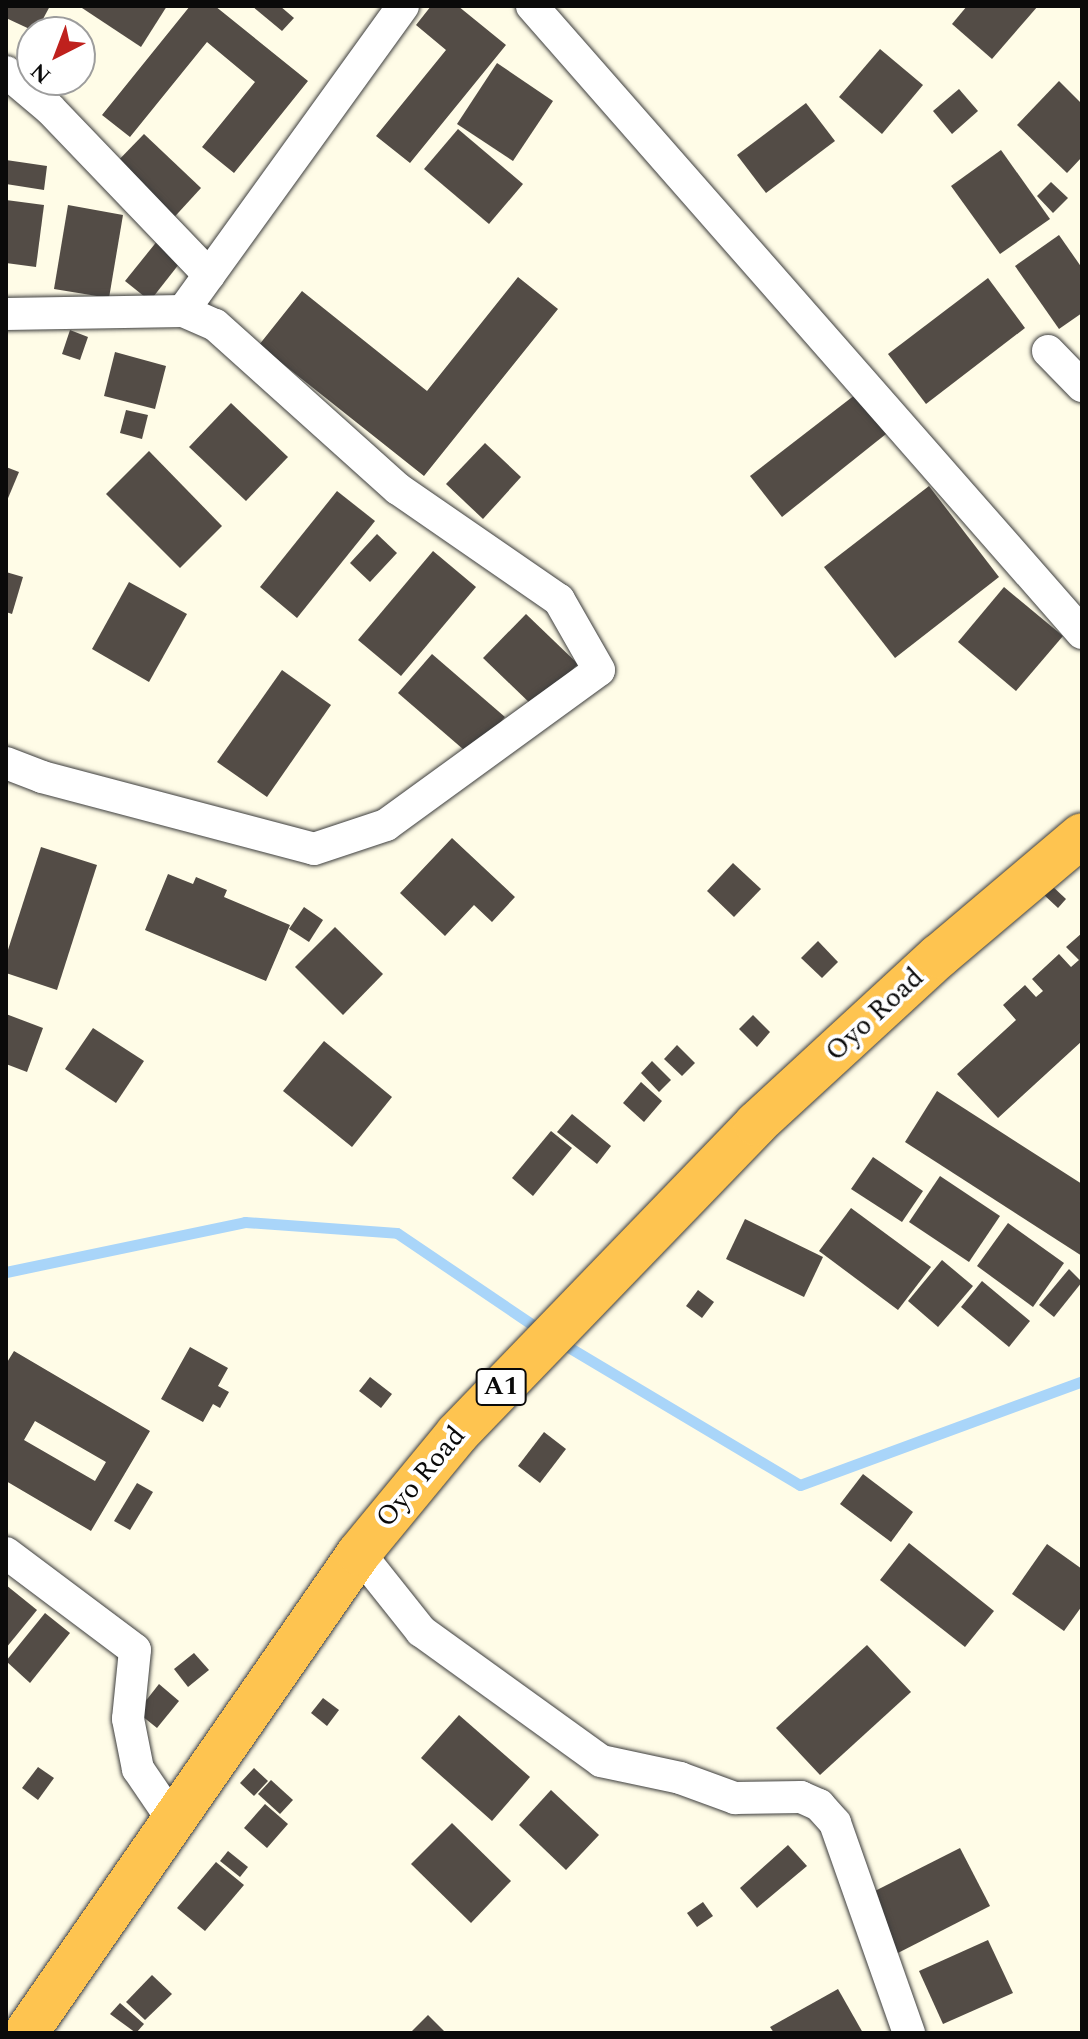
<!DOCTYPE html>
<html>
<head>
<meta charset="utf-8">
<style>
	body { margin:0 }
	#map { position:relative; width:1088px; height:2039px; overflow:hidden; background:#fffce7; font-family:Spectral,serif }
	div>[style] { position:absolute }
	.stream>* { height:11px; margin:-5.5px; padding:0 5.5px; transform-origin:5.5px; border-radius:5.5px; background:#a9d5f9 }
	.building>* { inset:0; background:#534c46 }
	.roads { filter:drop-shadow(0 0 2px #3d3d3d) drop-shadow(0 0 2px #3d3d3d) }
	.minor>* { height:32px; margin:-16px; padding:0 16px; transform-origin:16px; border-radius:16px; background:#fff }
	.trunk>* { height:44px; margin:-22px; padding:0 22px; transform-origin:22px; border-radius:22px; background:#fec450 }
	span { translate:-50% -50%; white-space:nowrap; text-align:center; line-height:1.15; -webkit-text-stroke:8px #fff; paint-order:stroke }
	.shield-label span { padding:2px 6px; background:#fff; border:2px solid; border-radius:6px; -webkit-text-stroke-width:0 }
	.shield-label { font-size:26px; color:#0a0a0a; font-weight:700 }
	.street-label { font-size:28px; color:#0a0a0a }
	.frame { position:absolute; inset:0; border:8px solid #0a0a0a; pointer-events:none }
	.north { position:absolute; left:16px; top:16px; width:80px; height:80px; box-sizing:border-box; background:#fff; border:2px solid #9d9d9d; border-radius:50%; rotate:222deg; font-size:22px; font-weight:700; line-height:32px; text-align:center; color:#0a0a0a }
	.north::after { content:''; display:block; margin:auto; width:28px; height:36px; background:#bf211d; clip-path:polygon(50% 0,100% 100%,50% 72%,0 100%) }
</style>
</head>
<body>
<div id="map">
	<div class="stream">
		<div style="left:6px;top:1272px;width:244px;rotate:-11.8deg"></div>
		<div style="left:245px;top:1222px;width:152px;rotate:4.1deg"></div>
		<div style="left:397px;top:1233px;width:175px;rotate:34.1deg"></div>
		<div style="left:560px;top:1342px;width:279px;rotate:30.8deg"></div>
		<div style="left:800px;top:1485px;width:301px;rotate:-20.2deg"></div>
	</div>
	<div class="building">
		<div style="clip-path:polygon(6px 6px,50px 6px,36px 32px,6px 18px)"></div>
		<div style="clip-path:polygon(79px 6px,167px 6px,141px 47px)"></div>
		<div style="clip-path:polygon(190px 6px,215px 6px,308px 81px,234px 173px,202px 147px,255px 82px,207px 42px,130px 137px,102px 115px)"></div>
		<div style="clip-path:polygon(252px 6px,280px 6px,294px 18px,282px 31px)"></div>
		<div style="clip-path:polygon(431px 6px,458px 6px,506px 45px,410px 163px,376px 136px,446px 50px,416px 25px)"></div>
		<div style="clip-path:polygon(967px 6px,1038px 6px,992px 59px,952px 24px)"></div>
		<div style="clip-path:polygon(880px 49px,923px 85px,882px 134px,839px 97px)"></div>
		<div style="clip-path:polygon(497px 63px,553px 101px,513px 161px,457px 124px)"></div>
		<div style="clip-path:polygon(1059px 81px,1082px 104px,1082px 157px,1067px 173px,1017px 125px)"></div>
		<div style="clip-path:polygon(959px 89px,978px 111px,952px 134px,933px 111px)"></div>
		<div style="clip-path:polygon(806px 103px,835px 141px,766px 193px,737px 155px)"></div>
		<div style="clip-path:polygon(458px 129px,523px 184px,489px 224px,424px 169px)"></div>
		<div style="clip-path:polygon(144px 134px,201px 188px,168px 224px,110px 169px)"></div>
		<div style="clip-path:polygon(1001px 150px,1050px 219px,1000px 254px,951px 186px)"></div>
		<div style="clip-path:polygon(6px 160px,47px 166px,44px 190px,6px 184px)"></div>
		<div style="clip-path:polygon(1051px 182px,1068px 198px,1053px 213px,1037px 196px)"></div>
		<div style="clip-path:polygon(6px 200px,44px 205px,36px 267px,6px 263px)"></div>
		<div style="clip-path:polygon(68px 205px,123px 215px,109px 298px,54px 289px)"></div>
		<div style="clip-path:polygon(1059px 235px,1082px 268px,1082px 313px,1059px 329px,1015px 266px)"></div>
		<div style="clip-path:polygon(158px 240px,183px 259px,150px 301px,125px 281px)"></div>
		<div style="clip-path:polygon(518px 277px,558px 309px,424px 476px,259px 345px,302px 291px,427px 391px)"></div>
		<div style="clip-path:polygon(988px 278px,1025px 328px,926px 404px,888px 354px)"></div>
		<div style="clip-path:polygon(70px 330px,88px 337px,80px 360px,62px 354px)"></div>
		<div style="clip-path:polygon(115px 352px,166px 366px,155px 409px,104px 396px)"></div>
		<div style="clip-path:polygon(860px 391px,891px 430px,782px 517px,750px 476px)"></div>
		<div style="clip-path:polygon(231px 403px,288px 457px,246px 501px,189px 447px)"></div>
		<div style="clip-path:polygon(126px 410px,148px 415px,142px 439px,120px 433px)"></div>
		<div style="clip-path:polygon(485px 443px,521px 477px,483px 519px,446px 484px)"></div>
		<div style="clip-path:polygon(149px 451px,222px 526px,180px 568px,106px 494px)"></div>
		<div style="clip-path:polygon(6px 467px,19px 472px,6px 503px)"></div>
		<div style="clip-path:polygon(929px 486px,999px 577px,895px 658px,824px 567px)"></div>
		<div style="clip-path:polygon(337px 491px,375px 521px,297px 618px,260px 587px)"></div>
		<div style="clip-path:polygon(377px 534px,397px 553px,370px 582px,350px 563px)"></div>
		<div style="clip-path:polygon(433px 551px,476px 587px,401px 676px,358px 640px)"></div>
		<div style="clip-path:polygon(6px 572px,23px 577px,12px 614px,6px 612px)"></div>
		<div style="clip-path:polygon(129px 582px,187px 614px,149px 682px,92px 649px)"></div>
		<div style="clip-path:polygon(1004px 587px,1063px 636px,1016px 691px,958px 642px)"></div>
		<div style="clip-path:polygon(526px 614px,578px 664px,535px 708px,483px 658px)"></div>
		<div style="clip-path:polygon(432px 654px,505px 717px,471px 756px,398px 693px)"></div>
		<div style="clip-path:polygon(282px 670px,331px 705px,267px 797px,217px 762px)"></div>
		<div style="clip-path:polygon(452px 838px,515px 897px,492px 922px,474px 905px,445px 936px,400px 893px)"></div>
		<div style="clip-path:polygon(41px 847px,97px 865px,57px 990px,6px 973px,6px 956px)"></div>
		<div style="clip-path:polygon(733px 863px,761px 889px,734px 917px,707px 891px)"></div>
		<div style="clip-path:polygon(168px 874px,193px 884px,196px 877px,227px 890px,224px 897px,290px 925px,266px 981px,145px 930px)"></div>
		<div style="clip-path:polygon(1051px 885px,1066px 899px,1058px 908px,1043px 894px)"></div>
		<div style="clip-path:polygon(304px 907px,323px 920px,309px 942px,289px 929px)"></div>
		<div style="clip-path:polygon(335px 927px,383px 974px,343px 1015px,295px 967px)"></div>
		<div style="clip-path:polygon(1082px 933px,1082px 1041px,998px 1118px,957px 1074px,1016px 1020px,1003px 1005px,1025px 985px,1036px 997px,1043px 991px,1032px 979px,1059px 954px,1071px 967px,1079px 960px,1066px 947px)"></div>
		<div style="clip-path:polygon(818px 941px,838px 962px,822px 978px,801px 958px)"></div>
		<div style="clip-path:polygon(6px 1014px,43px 1028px,27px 1072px,6px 1064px)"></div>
		<div style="clip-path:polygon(753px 1015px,770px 1032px,757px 1047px,739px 1029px)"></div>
		<div style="clip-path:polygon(93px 1028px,144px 1061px,116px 1103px,65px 1069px)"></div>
		<div style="clip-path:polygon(324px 1041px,392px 1097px,352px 1147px,283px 1091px)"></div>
		<div style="clip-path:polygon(677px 1045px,695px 1063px,682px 1076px,664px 1059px)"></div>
		<div style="clip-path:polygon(652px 1061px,671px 1080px,659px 1092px,641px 1073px)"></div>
		<div style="clip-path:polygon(641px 1082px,662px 1101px,644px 1122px,623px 1103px)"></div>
		<div style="clip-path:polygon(937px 1091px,1082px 1184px,1082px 1256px,905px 1142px)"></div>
		<div style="clip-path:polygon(572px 1114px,611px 1146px,597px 1164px,557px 1132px)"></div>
		<div style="clip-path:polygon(551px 1131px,572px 1148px,533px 1196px,512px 1178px)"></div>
		<div style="clip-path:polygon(873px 1157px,923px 1191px,902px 1222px,851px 1189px)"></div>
		<div style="clip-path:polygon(940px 1176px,1000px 1216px,969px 1262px,909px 1222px)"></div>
		<div style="clip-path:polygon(851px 1208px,931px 1267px,898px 1310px,819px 1251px)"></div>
		<div style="clip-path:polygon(745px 1219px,823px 1257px,804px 1297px,726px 1259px)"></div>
		<div style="clip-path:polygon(1008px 1223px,1064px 1263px,1033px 1307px,977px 1266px)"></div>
		<div style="clip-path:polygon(942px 1260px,973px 1286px,938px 1327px,908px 1301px)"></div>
		<div style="clip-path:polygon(1069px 1269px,1082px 1282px,1054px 1317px,1039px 1305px)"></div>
		<div style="clip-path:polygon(982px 1281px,1030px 1321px,1009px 1347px,961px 1307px)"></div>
		<div style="clip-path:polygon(698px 1290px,714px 1302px,702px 1318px,686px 1306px)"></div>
		<div style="clip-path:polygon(190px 1347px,228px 1368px,218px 1386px,229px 1392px,220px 1408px,213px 1404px,203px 1422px,161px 1399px)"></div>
		<div style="clip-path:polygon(evenodd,14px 1351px,150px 1431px,91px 1531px,6px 1481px,6px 1364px,14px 1351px,35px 1421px,106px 1462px,95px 1481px,24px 1440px,35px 1421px)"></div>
		<div style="clip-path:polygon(370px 1377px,392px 1394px,381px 1408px,359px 1391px)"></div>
		<div style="clip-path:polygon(544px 1432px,566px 1449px,540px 1483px,518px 1466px)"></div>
		<div style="clip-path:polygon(863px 1474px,913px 1512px,891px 1542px,840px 1504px)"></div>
		<div style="clip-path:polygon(137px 1483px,153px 1492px,130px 1530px,114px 1521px)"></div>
		<div style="clip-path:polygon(909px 1543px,994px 1611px,965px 1647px,880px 1580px)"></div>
		<div style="clip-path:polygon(1047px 1544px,1082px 1569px,1082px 1606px,1064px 1631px,1012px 1594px)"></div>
		<div style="clip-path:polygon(6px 1585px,37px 1610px,6px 1648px)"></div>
		<div style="clip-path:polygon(45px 1613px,70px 1633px,30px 1683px,6px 1661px)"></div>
		<div style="clip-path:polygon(867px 1645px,911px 1692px,820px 1775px,776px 1728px)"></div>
		<div style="clip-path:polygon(194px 1653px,209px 1670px,188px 1687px,174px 1669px)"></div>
		<div style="clip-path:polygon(159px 1684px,179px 1701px,157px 1728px,137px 1712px)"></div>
		<div style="clip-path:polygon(323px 1698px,339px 1710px,327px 1726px,311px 1713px)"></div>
		<div style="clip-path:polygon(459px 1715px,530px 1777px,492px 1821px,421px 1758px)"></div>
		<div style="clip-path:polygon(38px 1767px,54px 1778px,38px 1800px,22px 1788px)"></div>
		<div style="clip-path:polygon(254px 1768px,268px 1781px,254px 1796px,240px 1783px)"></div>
		<div style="clip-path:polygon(271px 1780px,293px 1800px,280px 1814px,258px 1794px)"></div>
		<div style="clip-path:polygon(551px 1790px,599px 1835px,566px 1870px,519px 1825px)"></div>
		<div style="clip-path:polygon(265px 1804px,288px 1824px,267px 1848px,244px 1828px)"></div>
		<div style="clip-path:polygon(452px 1823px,511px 1881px,471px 1923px,411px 1864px)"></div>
		<div style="clip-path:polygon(788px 1845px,807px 1866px,757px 1908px,740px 1888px)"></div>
		<div style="clip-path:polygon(960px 1848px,990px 1906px,894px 1955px,865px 1896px)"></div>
		<div style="clip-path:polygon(228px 1851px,248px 1867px,240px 1877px,220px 1861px)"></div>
		<div style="clip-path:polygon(216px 1862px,244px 1885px,205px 1931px,177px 1908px)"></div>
		<div style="clip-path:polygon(703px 1902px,713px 1916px,697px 1927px,687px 1913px)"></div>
		<div style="clip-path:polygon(988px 1940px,1013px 1993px,943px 2024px,919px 1971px)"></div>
		<div style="clip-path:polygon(152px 1975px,172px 1994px,145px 2020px,126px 2002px)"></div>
		<div style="clip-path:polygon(838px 1989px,863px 2033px,774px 2033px,770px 2027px)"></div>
		<div style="clip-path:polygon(120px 2003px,144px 2024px,136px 2033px,110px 2014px)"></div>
		<div style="clip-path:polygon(428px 2015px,446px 2033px,410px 2033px)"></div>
	</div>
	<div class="roads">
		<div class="minor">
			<div style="left:532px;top:6px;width:834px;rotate:48.74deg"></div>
			<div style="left:6px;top:72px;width:57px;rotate:40.1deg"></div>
			<div style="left:50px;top:109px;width:230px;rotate:46.2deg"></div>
			<div style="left:6px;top:314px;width:177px;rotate:-1deg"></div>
			<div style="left:183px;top:311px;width:376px;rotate:-54.2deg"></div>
			<div style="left:1048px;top:351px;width:49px;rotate:45.8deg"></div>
			<div style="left:6px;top:763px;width:39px;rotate:21deg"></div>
			<div style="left:42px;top:777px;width:281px;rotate:14.8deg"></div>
			<div style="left:314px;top:849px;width:76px;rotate:-18.4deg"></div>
			<div style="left:386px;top:825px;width:263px;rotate:-36deg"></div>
			<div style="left:599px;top:670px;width:81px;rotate:-119.7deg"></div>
			<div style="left:559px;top:600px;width:196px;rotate:-145.4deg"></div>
			<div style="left:398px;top:489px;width:246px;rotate:-138.1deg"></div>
			<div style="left:215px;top:325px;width:35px;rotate:-156deg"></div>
			<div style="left:6px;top:1553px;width:161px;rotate:36.9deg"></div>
			<div style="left:135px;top:1650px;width:69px;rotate:95.8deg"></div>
			<div style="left:128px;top:1719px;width:51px;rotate:78.7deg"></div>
			<div style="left:138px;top:1769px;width:60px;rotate:55.8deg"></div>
			<div style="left:359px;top:1553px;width:100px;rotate:51.5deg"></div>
			<div style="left:421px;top:1631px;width:222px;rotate:35.8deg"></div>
			<div style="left:601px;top:1761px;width:81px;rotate:12.1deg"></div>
			<div style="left:680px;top:1778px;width:59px;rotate:20deg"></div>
			<div style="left:735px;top:1798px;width:66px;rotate:-0.9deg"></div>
			<div style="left:801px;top:1797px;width:20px;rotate:24deg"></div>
			<div style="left:819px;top:1805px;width:24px;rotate:48deg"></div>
			<div style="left:835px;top:1823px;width:223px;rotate:70.6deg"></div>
		</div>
		<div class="trunk">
			<div style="left:26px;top:2033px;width:584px;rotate:-55.25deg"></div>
			<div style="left:359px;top:1553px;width:154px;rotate:-50.5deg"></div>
			<div style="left:457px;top:1434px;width:431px;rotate:-46deg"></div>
			<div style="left:756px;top:1124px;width:248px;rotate:-42.6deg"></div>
			<div style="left:939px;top:956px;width:187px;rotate:-40.2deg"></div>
		</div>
	</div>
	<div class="shield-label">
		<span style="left:501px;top:1387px">A1</span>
	</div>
	<div class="street-label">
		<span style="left:875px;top:1015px;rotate:-43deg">Oyo Road</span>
		<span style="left:421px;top:1477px;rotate:-50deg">Oyo Road</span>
	</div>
	<div class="frame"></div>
	<div class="north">N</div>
</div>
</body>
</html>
